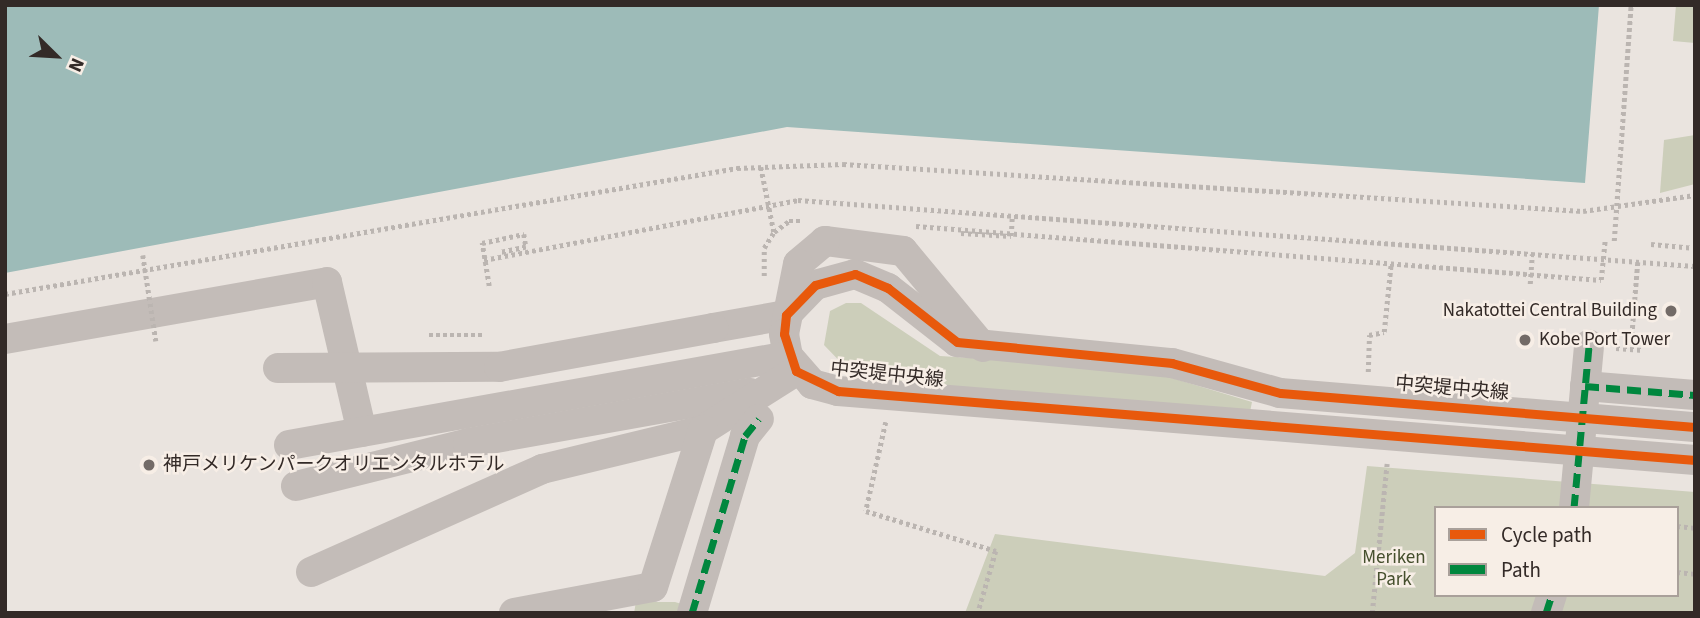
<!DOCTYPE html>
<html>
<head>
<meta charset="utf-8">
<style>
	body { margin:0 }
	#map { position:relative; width:1700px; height:618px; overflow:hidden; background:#eae4df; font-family:"Source Sans 3","Noto Sans JP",sans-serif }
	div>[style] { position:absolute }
	.green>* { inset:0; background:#ccceba }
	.water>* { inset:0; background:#9dbbb8 }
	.path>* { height:4.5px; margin-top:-2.25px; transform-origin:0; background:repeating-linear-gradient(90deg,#bbb5b1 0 3.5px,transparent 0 7px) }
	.minor>* { height:30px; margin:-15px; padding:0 15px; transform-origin:15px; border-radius:15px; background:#c3bcb8 }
	.path-bridge>* { height:4.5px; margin-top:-2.25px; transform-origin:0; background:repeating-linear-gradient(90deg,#bbb5b1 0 3.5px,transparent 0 7px) }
	.minor-bridge>* { height:30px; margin:-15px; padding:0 15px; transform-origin:15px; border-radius:15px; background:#c3bcb8 }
	.quiet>* { height:7px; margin-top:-3.5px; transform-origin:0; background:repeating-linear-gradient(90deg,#00873e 0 14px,transparent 0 21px) }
	.cycleway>* { height:9px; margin:-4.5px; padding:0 4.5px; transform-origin:4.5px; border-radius:4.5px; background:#e8590c }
	.dots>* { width:19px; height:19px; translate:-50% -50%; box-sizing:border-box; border:4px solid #f7eee6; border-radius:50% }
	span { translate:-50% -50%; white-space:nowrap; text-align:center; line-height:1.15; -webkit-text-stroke:5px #f7eee6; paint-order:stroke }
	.poi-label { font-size:19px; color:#332a27 }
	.right { translate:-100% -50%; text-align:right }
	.left { translate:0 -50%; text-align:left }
	.street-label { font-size:19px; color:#332a27 }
	.park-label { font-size:19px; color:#454f2d }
	.frame { position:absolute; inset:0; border:7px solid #332a27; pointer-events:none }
	.legend { position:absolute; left:1434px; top:506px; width:245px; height:91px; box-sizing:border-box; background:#f7eee6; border:2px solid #a9a09a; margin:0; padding:9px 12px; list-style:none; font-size:21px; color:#332a27 }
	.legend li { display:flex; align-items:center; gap:14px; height:35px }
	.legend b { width:35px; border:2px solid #a9a09a }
	.north { position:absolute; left:21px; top:21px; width:70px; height:70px; -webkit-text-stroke:5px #f7eee6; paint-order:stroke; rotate:114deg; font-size:19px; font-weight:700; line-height:28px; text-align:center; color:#332a27 }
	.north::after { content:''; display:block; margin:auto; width:24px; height:32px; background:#332a27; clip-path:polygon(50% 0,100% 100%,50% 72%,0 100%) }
</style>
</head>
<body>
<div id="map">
	<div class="green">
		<div style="clip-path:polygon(1676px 5px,1695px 5px,1695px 43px,1673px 41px)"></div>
		<div style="clip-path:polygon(1695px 135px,1695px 184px,1660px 193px,1664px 140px)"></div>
		<div style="clip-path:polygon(846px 303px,861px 303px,940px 356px,1142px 369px,1252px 402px,1250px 412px,879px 382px,854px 376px,824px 345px,830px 311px)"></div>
		<div style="clip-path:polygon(evenodd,1367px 466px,1695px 492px,1695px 613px,965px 613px,995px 534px,1325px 576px,1355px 553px,1367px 466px,1436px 508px,1677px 508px,1677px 595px,1436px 595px,1436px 508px)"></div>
		<div style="clip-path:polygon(636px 602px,675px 602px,712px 613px,634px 613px)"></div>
	</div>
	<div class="water">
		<div style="clip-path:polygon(5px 5px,1599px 5px,1585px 183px,787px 127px,5px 273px)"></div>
	</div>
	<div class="path">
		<div style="left:761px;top:167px;width:66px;rotate:78.7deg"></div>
		<div style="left:916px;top:226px;width:687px;rotate:4.51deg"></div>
		<div style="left:1601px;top:280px;width:40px;rotate:-84.3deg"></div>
		<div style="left:961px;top:233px;width:50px;rotate:3.4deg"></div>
		<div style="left:1614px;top:241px;width:237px;rotate:-85.9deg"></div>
		<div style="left:1651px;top:244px;width:44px;rotate:5.2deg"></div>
		<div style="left:1638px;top:262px;width:74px;rotate:94.6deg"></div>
		<div style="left:1632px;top:336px;width:12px;rotate:5deg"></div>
		<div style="left:764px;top:276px;width:28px;rotate:-90deg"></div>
		<div style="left:764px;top:248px;width:19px;rotate:-58deg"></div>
		<div style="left:774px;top:232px;width:19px;rotate:-36deg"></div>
		<div style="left:789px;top:221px;width:13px"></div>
		<div style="left:489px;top:286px;width:44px;rotate:-99.2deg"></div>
		<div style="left:482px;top:243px;width:43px;rotate:-12.1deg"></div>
		<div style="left:524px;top:234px;width:13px;rotate:81deg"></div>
		<div style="left:526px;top:247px;width:25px;rotate:168deg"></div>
		<div style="left:5px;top:294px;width:743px;rotate:-9.77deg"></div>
		<div style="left:737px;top:168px;width:106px;rotate:-2.2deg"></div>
		<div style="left:843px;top:164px;width:741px;rotate:3.63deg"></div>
		<div style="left:1583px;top:211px;width:113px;rotate:-8.1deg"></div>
		<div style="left:1616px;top:348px;width:27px;rotate:4deg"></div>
		<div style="left:1368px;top:372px;width:37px;rotate:-88deg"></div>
		<div style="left:1369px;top:335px;width:15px;rotate:-11deg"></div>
		<div style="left:1384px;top:332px;width:69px;rotate:-84.2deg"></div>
		<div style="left:886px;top:422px;width:91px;rotate:102.7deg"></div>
		<div style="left:866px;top:511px;width:136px;rotate:17.1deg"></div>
		<div style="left:996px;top:551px;width:65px;rotate:106.2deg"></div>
		<div style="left:1677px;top:526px;width:18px;rotate:6deg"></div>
		<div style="left:1677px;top:572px;width:18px;rotate:6deg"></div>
		<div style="left:1372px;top:613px;width:150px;rotate:-84.3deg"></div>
	</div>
	<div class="minor">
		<div style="left:786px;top:315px;width:42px;rotate:-46deg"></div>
		<div style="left:815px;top:285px;width:41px;rotate:-15.4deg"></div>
		<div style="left:855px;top:274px;width:36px;rotate:23deg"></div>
		<div style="left:888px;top:288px;width:88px;rotate:38deg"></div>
		<div style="left:957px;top:342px;width:216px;rotate:5.6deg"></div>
		<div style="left:1172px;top:363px;width:112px;rotate:15.5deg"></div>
		<div style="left:1280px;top:393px;width:416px;rotate:4.7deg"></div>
		<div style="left:713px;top:328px;width:74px;rotate:-10.1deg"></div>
		<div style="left:5px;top:339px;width:327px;rotate:-10deg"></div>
		<div style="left:327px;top:282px;width:154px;rotate:76.9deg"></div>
		<div style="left:983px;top:347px;width:125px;rotate:-129.8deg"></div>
		<div style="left:903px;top:251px;width:79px;rotate:-172.7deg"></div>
		<div style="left:825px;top:241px;width:35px;rotate:140deg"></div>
		<div style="left:798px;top:264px;width:71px;rotate:101.3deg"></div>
		<div style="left:784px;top:334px;width:22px;rotate:80deg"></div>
		<div style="left:788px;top:356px;width:37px;rotate:49deg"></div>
		<div style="left:812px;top:384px;width:27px;rotate:15deg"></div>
		<div style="left:838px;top:391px;width:860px;rotate:4.6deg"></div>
		<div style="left:1585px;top:386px;width:110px;rotate:4.7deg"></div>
		<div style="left:289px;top:445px;width:507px;rotate:-10.11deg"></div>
		<div style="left:296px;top:486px;width:177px;rotate:-14deg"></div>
		<div style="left:468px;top:443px;width:286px;rotate:-10.1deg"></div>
		<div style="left:311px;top:572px;width:253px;rotate:-24deg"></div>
		<div style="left:542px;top:469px;width:166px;rotate:-13.6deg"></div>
		<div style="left:703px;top:430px;width:110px;rotate:-32.4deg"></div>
		<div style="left:514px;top:613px;width:141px;rotate:-10.6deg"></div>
		<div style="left:653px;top:587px;width:165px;rotate:-72.3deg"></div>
		<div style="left:692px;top:613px;width:185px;rotate:-73.3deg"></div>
		<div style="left:745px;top:436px;width:22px;rotate:-51deg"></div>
		<div style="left:1546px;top:613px;width:19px;rotate:-72deg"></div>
	</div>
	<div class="path-bridge">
		<div style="left:1011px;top:236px;width:20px;rotate:-87deg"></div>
		<div style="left:143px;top:255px;width:87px;rotate:81.4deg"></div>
		<div style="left:484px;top:260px;width:320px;rotate:-10.8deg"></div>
		<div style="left:798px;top:200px;width:899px;rotate:4.21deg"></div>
		<div style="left:1530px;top:284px;width:30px;rotate:-86deg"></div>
		<div style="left:429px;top:335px;width:55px"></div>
	</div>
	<div class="minor-bridge">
		<div style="left:278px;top:368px;width:221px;rotate:-0.3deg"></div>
		<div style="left:499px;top:367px;width:218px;rotate:-10.3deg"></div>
		<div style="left:1574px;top:508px;width:164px;rotate:-84.7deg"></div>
	</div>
	<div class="quiet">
		<div style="left:1585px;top:386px;width:110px;rotate:4.7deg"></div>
		<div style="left:1574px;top:508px;width:164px;rotate:-84.7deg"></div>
		<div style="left:692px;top:613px;width:185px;rotate:-73.3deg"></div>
		<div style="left:745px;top:436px;width:22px;rotate:-51deg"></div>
		<div style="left:1546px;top:613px;width:19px;rotate:-72deg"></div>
	</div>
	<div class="cycleway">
		<div style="left:1695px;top:427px;width:416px;rotate:-175.3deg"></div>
		<div style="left:1280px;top:393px;width:112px;rotate:-164.5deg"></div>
		<div style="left:1172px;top:363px;width:216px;rotate:-174.4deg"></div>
		<div style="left:957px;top:342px;width:88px;rotate:-142deg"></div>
		<div style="left:888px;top:288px;width:36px;rotate:-157deg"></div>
		<div style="left:855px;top:274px;width:41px;rotate:164.6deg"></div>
		<div style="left:815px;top:285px;width:42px;rotate:134deg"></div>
		<div style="left:786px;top:315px;width:19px;rotate:96deg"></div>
		<div style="left:784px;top:334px;width:39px;rotate:72deg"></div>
		<div style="left:796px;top:371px;width:47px;rotate:25.5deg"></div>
		<div style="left:838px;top:391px;width:860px;rotate:4.6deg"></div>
	</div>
	<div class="dots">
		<div style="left:1671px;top:311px;background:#736b67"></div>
		<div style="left:1525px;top:340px;background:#736b67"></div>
		<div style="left:149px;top:465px;background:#736b67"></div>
	</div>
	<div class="poi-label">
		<span class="right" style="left:1657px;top:311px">Nakatottei Central Building</span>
		<span class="left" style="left:1539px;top:340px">Kobe Port Tower</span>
		<span class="left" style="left:163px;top:465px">神戸メリケンパークオリエンタルホテル</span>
	</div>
	<div class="street-label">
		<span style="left:887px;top:375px;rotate:6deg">中突堤中央線</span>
		<span style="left:1452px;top:389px;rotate:5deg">中突堤中央線</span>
	</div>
	<div class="park-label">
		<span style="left:1394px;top:569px">Meriken<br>Park</span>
	</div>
	<div class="frame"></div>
	<ul class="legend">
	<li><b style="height:9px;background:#e8590c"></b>Cycle path</li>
	<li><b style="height:9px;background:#00873e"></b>Path</li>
	</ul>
	<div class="north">N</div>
</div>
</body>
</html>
